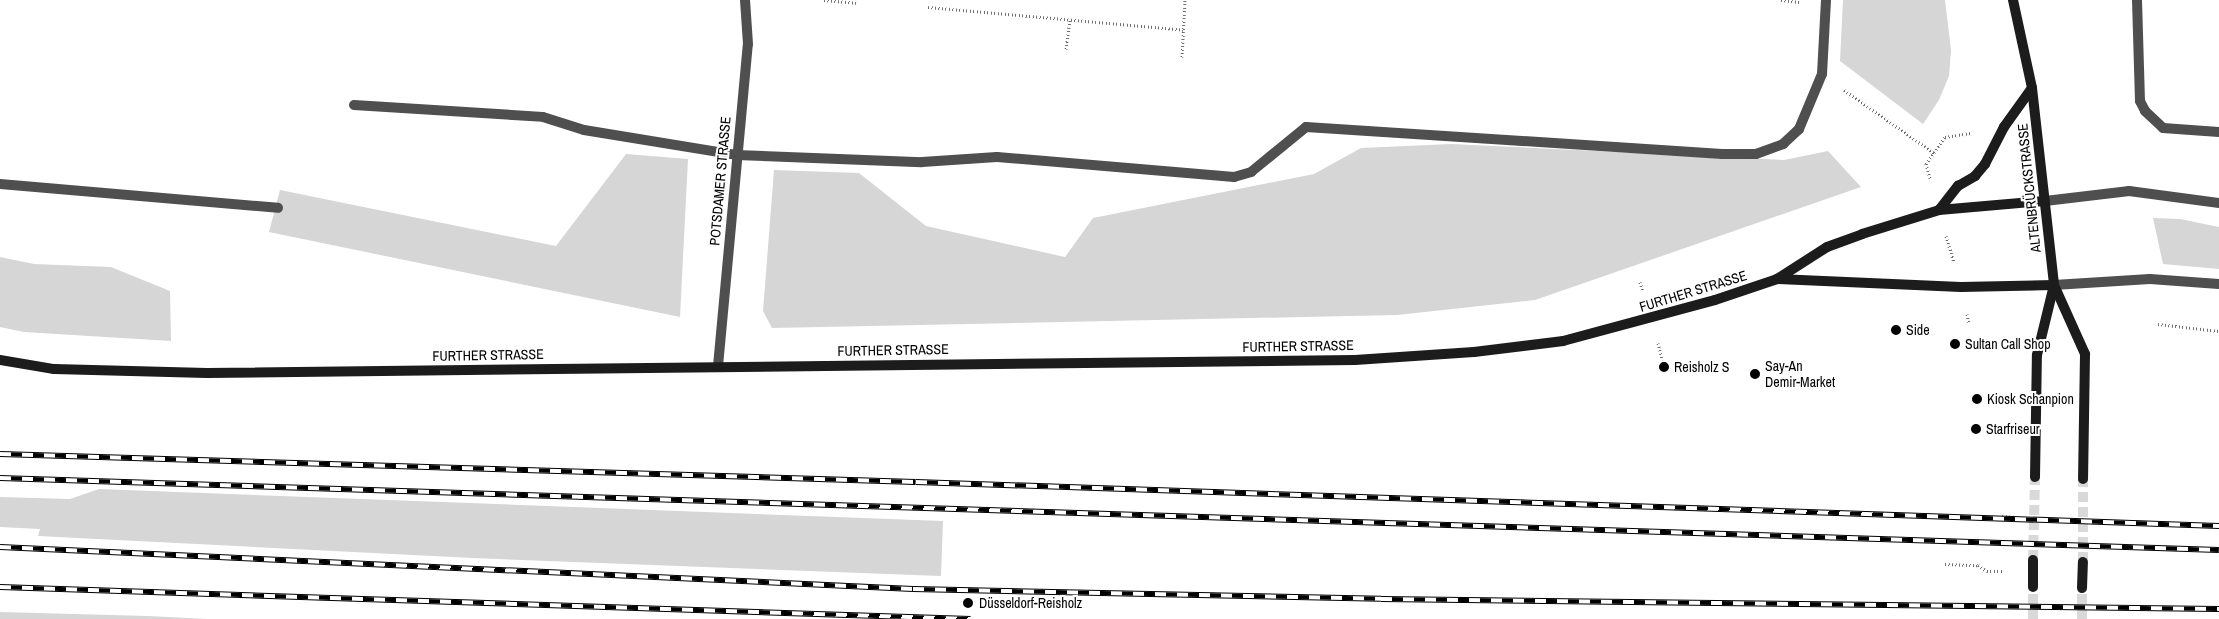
<!DOCTYPE html>
<html>
<head>
<meta charset="utf-8">
<style>
	body { margin:0 }
	#map { position:relative; width:2219px; height:619px; overflow:hidden; background:#fff; font-family:"Archivo Narrow",sans-serif }
	div>[style] { position:absolute }
	.green>* { inset:0; background:#d6d6d6 }
	.secondary-tunnel>* { height:10px; margin-top:-5px; transform-origin:0; background:repeating-linear-gradient(90deg,#d9d9d9 0 10px,transparent 0 15px) }
	.path>* { height:3px; margin-top:-1.5px; transform-origin:0; background:repeating-linear-gradient(90deg,#717171 0 1px,transparent 0 3.5px) }
	.lane>* { height:10px; margin:-5px; padding:0 5px; transform-origin:5px; border-radius:5px; background:#4f4f4f }
	.street>* { height:10px; margin:-5px; padding:0 5px; transform-origin:5px; border-radius:5px; background:#4f4f4f }
	.secondary>* { height:10px; margin:-5px; padding:0 5px; transform-origin:5px; border-radius:5px; background:#1c1c1c }
	.rail>* { height:5.5px; margin-top:-2.75px; transform-origin:0; background:repeating-linear-gradient(90deg,#fff 0 11px,#000 0 22px); box-sizing:border-box; border-block:1px solid #000 }
	.dots>* { width:14px; height:14px; translate:-50% -50%; box-sizing:border-box; border:2px solid #fff; border-radius:50% }
	span { translate:-50% -50%; white-space:nowrap; text-align:center; line-height:1.15; -webkit-text-stroke:4px #fff; paint-order:stroke }
	.street-label { font-size:14px; color:#000 }
	.poi-label { font-size:14px; color:#000 }
	.left { translate:0 -50%; text-align:left }
</style>
</head>
<body>
<div id="map">
	<div class="green">
		<div style="clip-path:polygon(1843px 0,1945px 0,1951px 50px,1949px 76px,1939px 100px,1923px 124px,1840px 61px)"></div>
		<div style="clip-path:polygon(1451px 144px,1784px 160px,1828px 151px,1861px 187px,1535px 300px,1397px 315px,772px 328px,763px 311px,774px 170px,859px 173px,926px 226px,1065px 257px,1093px 218px,1314px 174px,1361px 148px)"></div>
		<div style="clip-path:polygon(626px 154px,688px 159px,680px 317px,269px 232px,280px 190px,556px 246px)"></div>
		<div style="clip-path:polygon(2153px 218px,2180px 219px,2219px 227px,2219px 269px,2163px 264px)"></div>
		<div style="clip-path:polygon(0 257px,34px 264px,111px 267px,170px 291px,171px 341px,24px 332px,0 327px)"></div>
		<div style="clip-path:polygon(99px 489px,943px 521px,941px 576px,472px 558px,38px 536px,40px 529px,0 527px,0 497px,70px 499px)"></div>
		<div style="clip-path:polygon(0 612px,148px 616px,208px 619px,0 619px)"></div>
	</div>
	<div class="secondary-tunnel">
		<div style="left:2033px;top:560px;width:83px;rotate:-88.6deg"></div>
		<div style="left:2083px;top:562px;width:83px;rotate:-90deg"></div>
		<div style="left:2033px;top:619px;width:32px;rotate:-90deg"></div>
		<div style="left:2082px;top:619px;width:31px;rotate:-90deg"></div>
	</div>
	<div class="path">
		<div style="left:824px;top:0;width:35px;rotate:5deg"></div>
		<div style="left:1781px;top:0;width:19px;rotate:6deg"></div>
		<div style="left:928px;top:7px;width:257px;rotate:5.1deg"></div>
		<div style="left:1066px;top:49px;width:29px;rotate:-82deg"></div>
		<div style="left:1182px;top:57px;width:57px;rotate:-87deg"></div>
		<div style="left:1844px;top:90px;width:110px;rotate:35deg"></div>
		<div style="left:1930px;top:178px;width:15px;rotate:-106deg"></div>
		<div style="left:1926px;top:164px;width:33px;rotate:-55deg"></div>
		<div style="left:1945px;top:137px;width:26px;rotate:-9deg"></div>
		<div style="left:1946px;top:236px;width:27px;rotate:73deg"></div>
		<div style="left:1640px;top:282px;width:10px;rotate:73deg"></div>
		<div style="left:1967px;top:314px;width:9px;rotate:77deg"></div>
		<div style="left:2158px;top:324px;width:61px;rotate:6.5deg"></div>
		<div style="left:1658px;top:343px;width:25px;rotate:76deg"></div>
		<div style="left:2002px;top:516px;width:13px;rotate:4deg"></div>
		<div style="left:1945px;top:564px;width:33px;rotate:2deg"></div>
		<div style="left:1978px;top:565px;width:11px;rotate:34deg"></div>
		<div style="left:1987px;top:571px;width:15px"></div>
	</div>
	<div class="lane">
		<div style="left:2137px;top:0;width:101px;rotate:88.3deg"></div>
		<div style="left:2140px;top:101px;width:11px;rotate:63deg"></div>
		<div style="left:2145px;top:111px;width:25px;rotate:43deg"></div>
		<div style="left:2163px;top:128px;width:56px;rotate:4.1deg"></div>
		<div style="left:354px;top:105px;width:189px;rotate:3.6deg"></div>
		<div style="left:543px;top:117px;width:43px;rotate:17.6deg"></div>
		<div style="left:584px;top:130px;width:154px;rotate:9.3deg"></div>
		<div style="left:736px;top:155px;width:186px;rotate:2.2deg"></div>
		<div style="left:922px;top:162px;width:75px;rotate:-3.8deg"></div>
		<div style="left:997px;top:157px;width:238px;rotate:4.8deg"></div>
		<div style="left:1234px;top:177px;width:18px;rotate:-16deg"></div>
		<div style="left:1251px;top:172px;width:71px;rotate:-39.3deg"></div>
		<div style="left:1306px;top:127px;width:417px;rotate:3.7deg"></div>
		<div style="left:1722px;top:154px;width:34px"></div>
		<div style="left:1756px;top:154px;width:29px;rotate:-20deg"></div>
		<div style="left:1783px;top:144px;width:22px;rotate:-43deg"></div>
		<div style="left:1799px;top:129px;width:60px;rotate:-67.3deg"></div>
		<div style="left:1822px;top:74px;width:74px;rotate:-86.9deg"></div>
		<div style="left:0;top:184px;width:279px;rotate:4.9deg"></div>
	</div>
	<div class="street">
		<div style="left:2045px;top:201px;width:85px;rotate:-6.8deg"></div>
		<div style="left:2129px;top:191px;width:91px;rotate:7.6deg"></div>
		<div style="left:2054px;top:285px;width:96px;rotate:-3.6deg"></div>
		<div style="left:2150px;top:279px;width:69px;rotate:4.1deg"></div>
		<div style="left:718px;top:366px;width:323px;rotate:-84.7deg"></div>
		<div style="left:748px;top:44px;width:44px;rotate:-93.9deg"></div>
	</div>
	<div class="secondary">
		<div style="left:2013px;top:0;width:90px;rotate:77.8deg"></div>
		<div style="left:2032px;top:88px;width:198px;rotate:83.6deg"></div>
		<div style="left:2054px;top:285px;width:76px;rotate:65.8deg"></div>
		<div style="left:2085px;top:354px;width:125px;rotate:90.9deg"></div>
		<div style="left:1939px;top:210px;width:31px;rotate:-52deg"></div>
		<div style="left:1958px;top:186px;width:20px;rotate:-30deg"></div>
		<div style="left:1975px;top:176px;width:16px;rotate:-50deg"></div>
		<div style="left:1985px;top:164px;width:42px;rotate:-62.8deg"></div>
		<div style="left:2004px;top:127px;width:48px;rotate:-54.3deg"></div>
		<div style="left:1777px;top:279px;width:184px;rotate:2.5deg"></div>
		<div style="left:1961px;top:287px;width:93px;rotate:-1.2deg"></div>
		<div style="left:0;top:360px;width:55px;rotate:9.5deg"></div>
		<div style="left:54px;top:369px;width:153px;rotate:1.5deg"></div>
		<div style="left:207px;top:373px;width:1148px;rotate:-0.65deg"></div>
		<div style="left:1355px;top:360px;width:119px;rotate:-3.8deg"></div>
		<div style="left:1474px;top:352px;width:90px;rotate:-7deg"></div>
		<div style="left:1563px;top:341px;width:157px;rotate:-15.1deg"></div>
		<div style="left:1715px;top:300px;width:65px;rotate:-18.7deg"></div>
		<div style="left:1777px;top:279px;width:59px;rotate:-32.6deg"></div>
		<div style="left:1827px;top:247px;width:37px;rotate:-20deg"></div>
		<div style="left:1862px;top:234px;width:81px;rotate:-17.3deg"></div>
		<div style="left:1939px;top:210px;width:106px;rotate:-4.9deg"></div>
		<div style="left:2035px;top:477px;width:122px;rotate:-89.1deg"></div>
		<div style="left:2037px;top:355px;width:72px;rotate:-76.3deg"></div>
		<div style="left:2033px;top:587px;width:27px;rotate:-90deg"></div>
		<div style="left:2082px;top:588px;width:26px;rotate:-88deg"></div>
	</div>
	<div class="rail">
		<div style="left:0;top:454px;width:916px;rotate:1.75deg"></div>
		<div style="left:916px;top:482px;width:1304px;rotate:1.93deg"></div>
		<div style="left:0;top:478px;width:2220px;rotate:1.86deg"></div>
		<div style="left:0;top:547px;width:914px;rotate:2.63deg"></div>
		<div style="left:913px;top:589px;width:468px;rotate:1.2deg"></div>
		<div style="left:1381px;top:599px;width:838px;rotate:0.68deg"></div>
		<div style="left:0;top:587px;width:971px;rotate:1.89deg"></div>
	</div>
	<div class="dots">
		<div style="left:1896px;top:330px;background:#000"></div>
		<div style="left:1955px;top:344px;background:#000"></div>
		<div style="left:1664px;top:367px;background:#000"></div>
		<div style="left:1755px;top:374px;background:#000"></div>
		<div style="left:1977px;top:399px;background:#000"></div>
		<div style="left:1976px;top:429px;background:#000"></div>
		<div style="left:968px;top:603px;background:#000"></div>
	</div>
	<div class="street-label">
		<span style="left:720px;top:181px;rotate:-85deg">POTSDAMER STRASSE</span>
		<span style="left:2029px;top:188px;rotate:-96deg">ALTENBRÜCKSTRASSE</span>
		<span style="left:1693px;top:291px;rotate:-17deg">FURTHER STRASSE</span>
		<span style="left:1298px;top:346px;rotate:-1deg">FURTHER STRASSE</span>
		<span style="left:893px;top:350px;rotate:-1deg">FURTHER STRASSE</span>
		<span style="left:488px;top:355px;rotate:-1deg">FURTHER STRASSE</span>
	</div>
	<div class="poi-label">
		<span class="left" style="left:1906px;top:330px">Side</span>
		<span class="left" style="left:1965px;top:344px">Sultan Call Shop</span>
		<span class="left" style="left:1765px;top:374px">Say-An<br>Demir-Market</span>
		<span class="left" style="left:1674px;top:367px">Reisholz S</span>
		<span class="left" style="left:1987px;top:399px">Kiosk Schanpion</span>
		<span class="left" style="left:1986px;top:429px">Starfriseur</span>
		<span class="left" style="left:979px;top:603px">Düsseldorf-Reisholz</span>
	</div>
</div>
</body>
</html>
